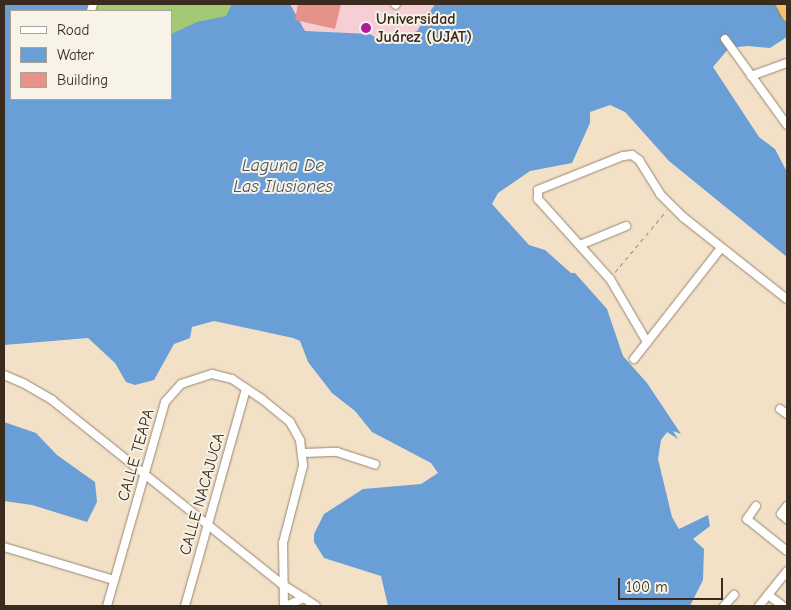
<!DOCTYPE html>
<html>
<head>
<meta charset="utf-8">
<style>
	body { margin:0 }
	#map { position:relative; width:791px; height:610px; overflow:hidden; background:#f3e1c7; font-family:"Comic Neue",sans-serif }
	div>[style] { position:absolute }
	.built>* { inset:0; background:#f6cfd6 }
	.green>* { inset:0; background:#a4c973 }
	.water>* { inset:0; background:#699fd6 }
	.building>* { inset:0; background:#e69289 }
	.path>* { height:1px; margin-top:-0.5px; transform-origin:0; background:repeating-linear-gradient(90deg,#978672 0 4px,transparent 0 8px) }
	.roads { filter:drop-shadow(0 0 1px #978672) drop-shadow(0 0 1px #978672) }
	.minor>* { height:8px; margin:-4px; padding:0 4px; transform-origin:4px; border-radius:4px; background:#fff }
	.highway>* { height:11px; margin:-5.5px; padding:0 5.5px; transform-origin:5.5px; border-radius:5.5px; background:#f4c26a }
	.dots>* { width:14px; height:14px; translate:-50% -50%; box-sizing:border-box; border:2px solid #f7f3e8; border-radius:50% }
	span { translate:-50% -50%; white-space:nowrap; text-align:center; line-height:1.15; -webkit-text-stroke:4px #f7f3e8; paint-order:stroke }
	.poi-label { font-size:16px; color:#3b2a1e; font-weight:700 }
	.left { translate:0 -50%; text-align:left }
	.street-label { font-size:16px; color:#3b2a1e }
	.water-label { font-size:18px; color:#4b535e; font-style:italic }
	.frame { position:absolute; inset:0; border:5px solid #3b2a1e; pointer-events:none }
	.legend { position:absolute; left:10px; top:10px; width:162px; height:90px; box-sizing:border-box; background:#f7f3e8; border:1px solid #aca397; margin:0; padding:6px 9px; list-style:none; font-size:15px; color:#3b2a1e }
	.legend li { display:flex; align-items:center; gap:10px; height:25px }
	.legend b { width:25px; border:1px solid #aca397 }
	.scale { position:absolute; left:618px; top:578px; width:105px; height:22px; box-sizing:border-box; border:2px solid #3b2a1e; border-top:0; padding-left:6px; font-size:15px; line-height:18px; white-space:nowrap; color:#3b2a1e; -webkit-text-stroke:4px #f7f3e8; paint-order:stroke }
</style>
</head>
<body>
<div id="map">
	<div class="built">
		<div style="clip-path:polygon(279px 4px,445px 4px,438px 21px,392px 49px,308px 37px)"></div>
	</div>
	<div class="green">
		<div style="clip-path:polygon(93px 4px,254px 4px,171px 41px,171px 11px,91px 11px)"></div>
	</div>
	<div class="water">
		<div style="clip-path:polygon(4px 4px,90px 4px,89px 11px,11px 11px,11px 99px,171px 99px,171px 34px,197px 22px,226px 16px,232px 4px,290px 4px,305px 31px,370px 34px,385px 44px,417px 31px,435px 4px,777px 4px,787px 20px,787px 37px,770px 48px,747px 46px,729px 48px,713px 67px,759px 137px,775px 149px,787px 172px,787px 257px,669px 161px,625px 112px,610px 105px,590px 112px,590px 123px,572px 163px,530px 171px,498px 193px,492px 204px,529px 245px,545px 250px,571px 273px,575px 273px,607px 309px,623px 356px,647px 383px,681px 434px,673px 431px,678px 439px,667px 432px,661px 440px,658px 459px,672px 517px,679px 529px,708px 515px,710px 526px,693px 539px,704px 549px,703px 580px,690px 606px,388px 606px,381px 576px,324px 558px,314px 542px,314px 534px,324px 514px,363px 489px,421px 484px,438px 473px,431px 463px,372px 432px,355px 411px,332px 393px,308px 362px,300px 341px,293px 338px,214px 321px,192px 327px,190px 338px,174px 344px,154px 380px,135px 385px,126px 382px,115px 363px,88px 338px,4px 345px)"></div>
		<div style="clip-path:polygon(4px 422px,36px 433px,57px 455px,95px 482px,97px 502px,87px 522px,32px 505px,4px 501px)"></div>
	</div>
	<div class="building">
		<div style="clip-path:polygon(298px 4px,341px 4px,335px 29px,295px 20px)"></div>
	</div>
	<div class="path">
		<div style="left:615px;top:272px;width:81px;rotate:-50deg"></div>
	</div>
	<div class="roads">
		<div class="minor">
			<div style="left:395px;top:4px;width:1px;rotate:45deg"></div>
			<div style="left:91px;top:11px;width:7px;rotate:-74deg"></div>
			<div style="left:725px;top:39px;width:106px;rotate:54.2deg"></div>
			<div style="left:751px;top:76px;width:38px;rotate:-20deg"></div>
			<div style="left:580px;top:245px;width:50px;rotate:-22.4deg"></div>
			<div style="left:647px;top:342px;width:73px;rotate:-120.4deg"></div>
			<div style="left:610px;top:279px;width:108px;rotate:-132deg"></div>
			<div style="left:538px;top:199px;width:9px;rotate:-90deg"></div>
			<div style="left:538px;top:190px;width:92px;rotate:-21.8deg"></div>
			<div style="left:623px;top:156px;width:9px;rotate:-6deg"></div>
			<div style="left:632px;top:155px;width:9px;rotate:36deg"></div>
			<div style="left:639px;top:160px;width:40px;rotate:58deg"></div>
			<div style="left:660px;top:194px;width:33px;rotate:45deg"></div>
			<div style="left:683px;top:217px;width:132px;rotate:38.3deg"></div>
			<div style="left:634px;top:359px;width:141px;rotate:-51.9deg"></div>
			<div style="left:4px;top:375px;width:21px;rotate:23deg"></div>
			<div style="left:23px;top:383px;width:34px;rotate:30deg"></div>
			<div style="left:52px;top:400px;width:295px;rotate:38.7deg"></div>
			<div style="left:282px;top:584px;width:40px;rotate:32.9deg"></div>
			<div style="left:780px;top:409px;width:9px;rotate:36deg"></div>
			<div style="left:303px;top:453px;width:34px;rotate:-2deg"></div>
			<div style="left:337px;top:452px;width:40px;rotate:18deg"></div>
			<div style="left:756px;top:506px;width:16px;rotate:125deg"></div>
			<div style="left:747px;top:519px;width:51px;rotate:38.7deg"></div>
			<div style="left:787px;top:506px;width:10px;rotate:127deg"></div>
			<div style="left:781px;top:514px;width:8px;rotate:40deg"></div>
			<div style="left:4px;top:547px;width:115px;rotate:16.7deg"></div>
			<div style="left:768px;top:595px;width:19px;rotate:36deg"></div>
			<div style="left:107px;top:606px;width:212px;rotate:-74.1deg"></div>
			<div style="left:165px;top:402px;width:24px;rotate:-48deg"></div>
			<div style="left:181px;top:384px;width:33px;rotate:-18deg"></div>
			<div style="left:212px;top:374px;width:21px;rotate:14deg"></div>
			<div style="left:232px;top:379px;width:37px;rotate:34deg"></div>
			<div style="left:263px;top:400px;width:35px;rotate:39deg"></div>
			<div style="left:290px;top:422px;width:21px;rotate:61deg"></div>
			<div style="left:300px;top:440px;width:26px;rotate:83deg"></div>
			<div style="left:303px;top:466px;width:80px;rotate:104.6deg"></div>
			<div style="left:283px;top:543px;width:63px;rotate:89.1deg"></div>
			<div style="left:185px;top:606px;width:225px;rotate:-74.3deg"></div>
			<div style="left:286px;top:606px;width:20px;rotate:-24deg"></div>
			<div style="left:724px;top:606px;width:15px;rotate:-48deg"></div>
			<div style="left:759px;top:606px;width:45px;rotate:-51.3deg"></div>
		</div>
		<div class="highway">
			<div style="left:781px;top:4px;width:13px;rotate:61deg"></div>
		</div>
	</div>
	<div class="dots">
		<div style="left:366px;top:28px;background:#b5179e"></div>
	</div>
	<div class="poi-label">
		<span class="left" style="left:376px;top:28px">Universidad<br>Juárez (UJAT)</span>
	</div>
	<div class="street-label">
		<span style="left:136px;top:455px;rotate:-74deg">CALLE TEAPA</span>
		<span style="left:202px;top:494px;rotate:-74deg">CALLE NACAJUCA</span>
	</div>
	<div class="water-label">
		<span style="left:283px;top:177px">Laguna De<br>Las Ilusiones</span>
	</div>
	<div class="frame"></div>
	<ul class="legend">
	<li><b style="height:6px;background:#fff"></b>Road</li>
	<li><b style="height:14px;background:#699fd6"></b>Water</li>
	<li><b style="height:14px;background:#e69289"></b>Building</li>
	</ul>
	<div class="scale">100 m</div>
</div>
</body>
</html>
